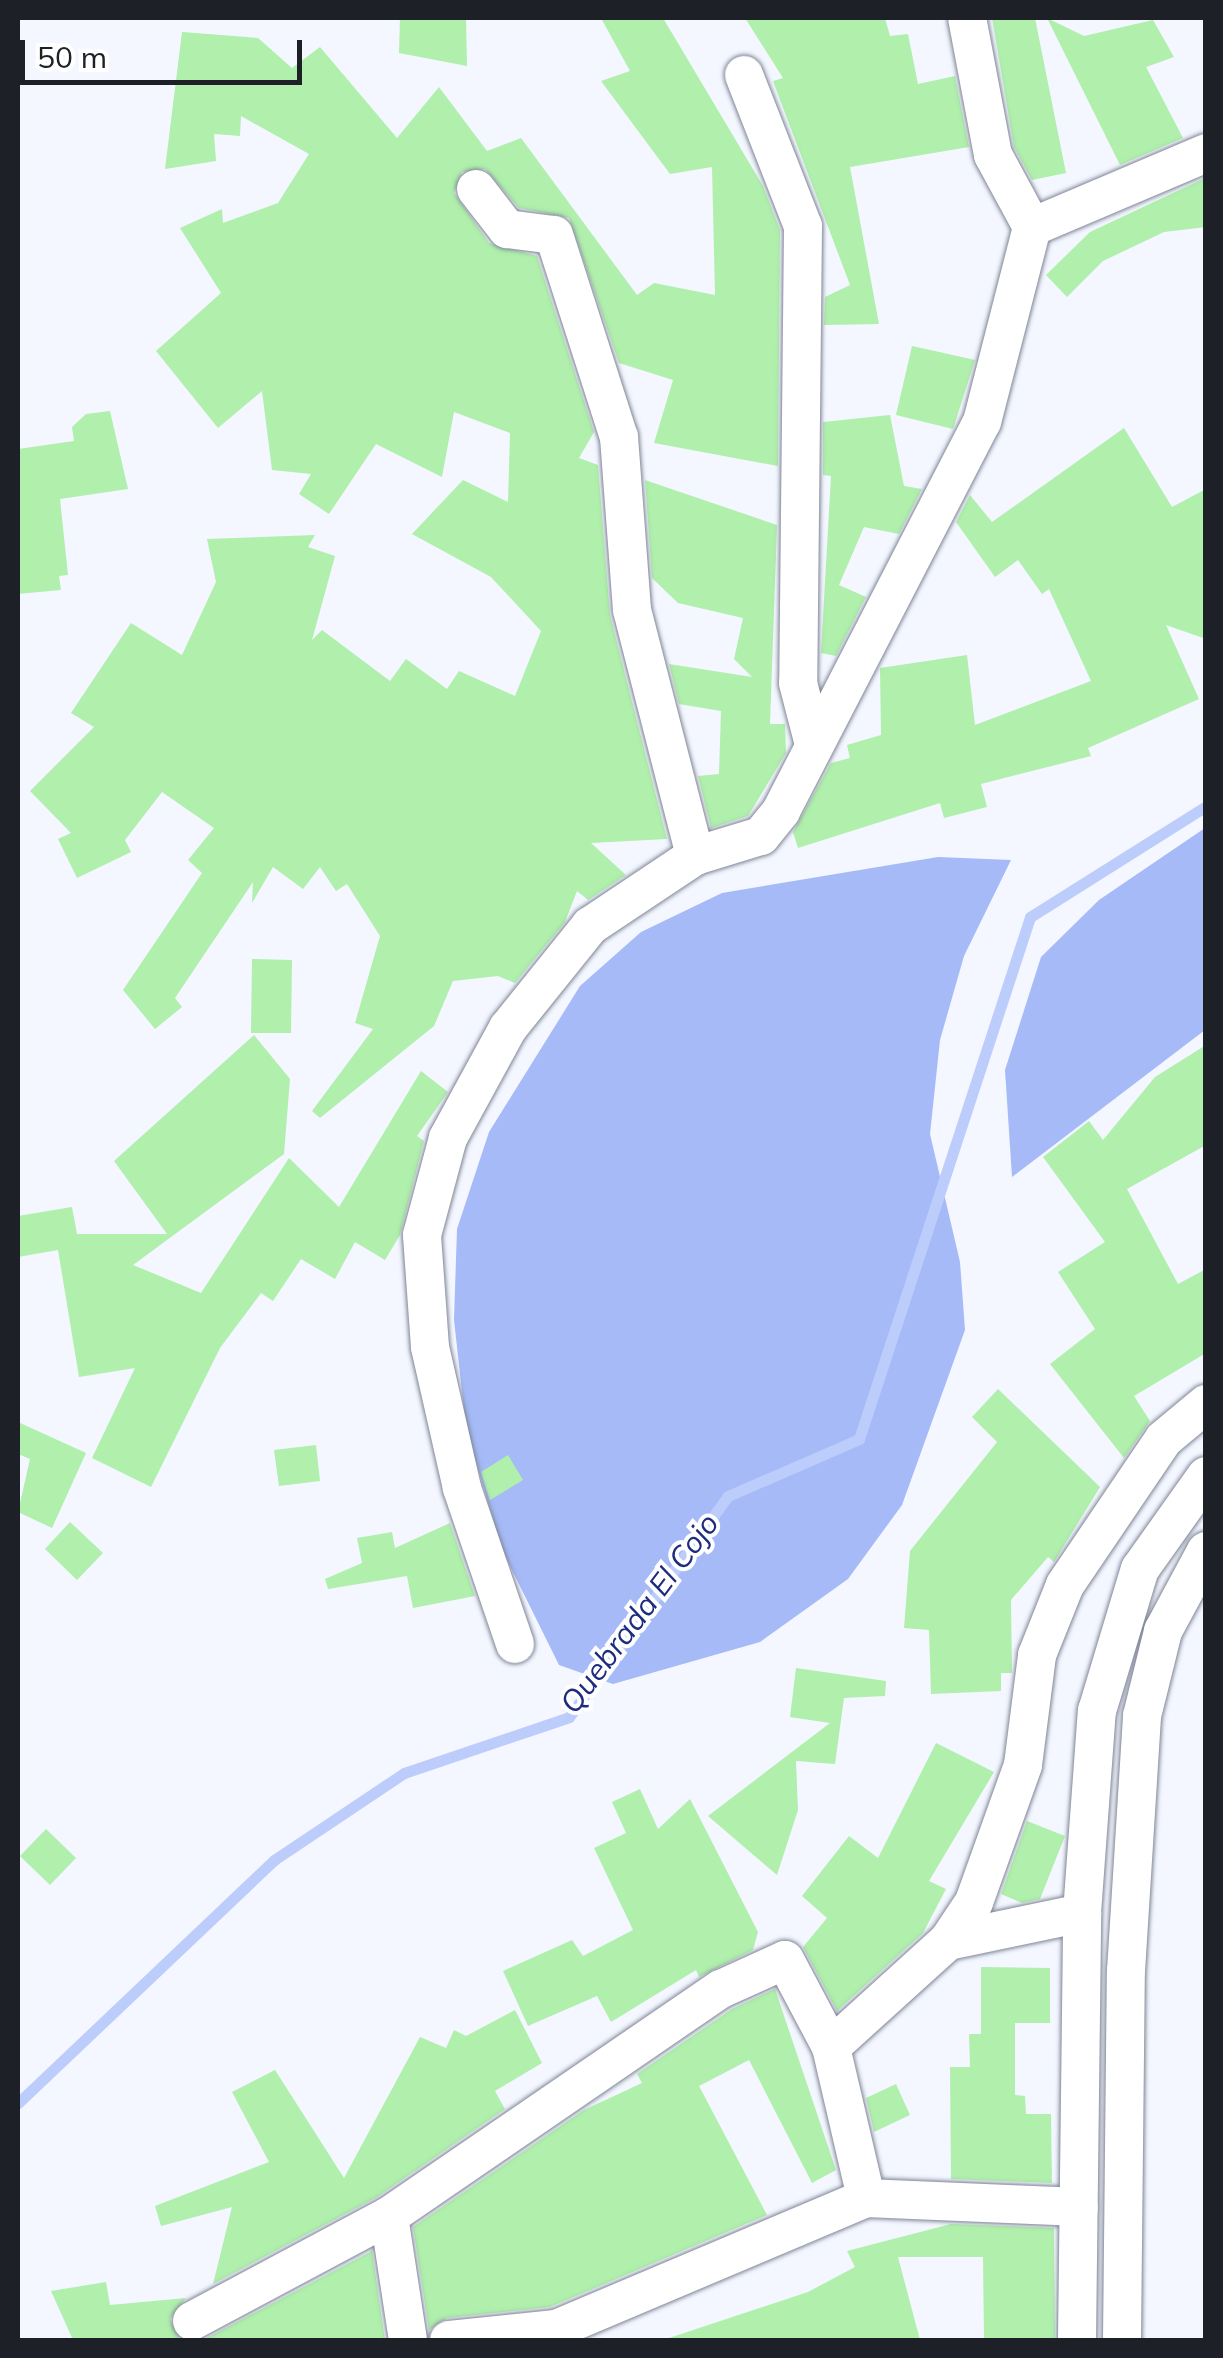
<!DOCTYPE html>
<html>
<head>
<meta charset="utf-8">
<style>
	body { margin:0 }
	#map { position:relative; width:1223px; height:2358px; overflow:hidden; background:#f4f7ff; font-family:Mulish,sans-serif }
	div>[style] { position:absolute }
	.forest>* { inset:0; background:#a5baf6 }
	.stream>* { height:11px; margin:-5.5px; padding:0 5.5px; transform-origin:5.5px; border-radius:5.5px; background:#bdcdfb }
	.building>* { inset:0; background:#b0efac }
	.roads { filter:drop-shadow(0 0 2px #7f8596) drop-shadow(0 0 2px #7f8596) }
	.minor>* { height:38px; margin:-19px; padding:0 19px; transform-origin:19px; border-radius:19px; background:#fff }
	span { translate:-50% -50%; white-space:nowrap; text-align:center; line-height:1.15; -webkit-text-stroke:8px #fff; paint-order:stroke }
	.water-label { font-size:30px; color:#1e2c7f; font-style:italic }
	.frame { position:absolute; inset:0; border:20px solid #1e2027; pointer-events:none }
	.scale { position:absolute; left:20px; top:40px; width:282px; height:45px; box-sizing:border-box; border:5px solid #1e2027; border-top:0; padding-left:12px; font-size:30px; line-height:35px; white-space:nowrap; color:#1e2027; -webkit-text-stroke:8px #fff; paint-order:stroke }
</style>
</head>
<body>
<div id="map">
	<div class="forest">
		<div style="clip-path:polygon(1205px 828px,1205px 1030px,1012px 1177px,1005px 1070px,1041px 957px,1099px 900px)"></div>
		<div style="clip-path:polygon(938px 857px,1011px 860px,964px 956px,940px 1040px,930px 1134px,960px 1262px,965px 1330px,902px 1505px,848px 1579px,760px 1642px,613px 1684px,559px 1665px,502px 1550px,466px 1428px,454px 1320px,457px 1229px,489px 1132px,580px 986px,641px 932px,722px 893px)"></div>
	</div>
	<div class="stream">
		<div style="left:18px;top:2103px;width:353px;rotate:-43.5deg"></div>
		<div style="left:274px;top:1860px;width:156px;rotate:-33.8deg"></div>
		<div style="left:404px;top:1773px;width:174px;rotate:-18.7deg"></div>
		<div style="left:569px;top:1717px;width:272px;rotate:-54.3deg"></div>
		<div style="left:728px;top:1496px;width:143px;rotate:-23.5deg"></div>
		<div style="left:859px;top:1439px;width:549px;rotate:-71.86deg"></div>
		<div style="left:1030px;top:917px;width:208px;rotate:-32.2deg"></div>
	</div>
	<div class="building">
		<div style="clip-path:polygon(400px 18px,466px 18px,467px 66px,399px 53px)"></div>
		<div style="clip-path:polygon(601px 18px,663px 18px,763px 186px,780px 230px,778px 466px,654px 443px,673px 380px,619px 363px,569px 218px,519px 208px,485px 169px,462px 172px,454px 193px,489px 243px,537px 256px,594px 432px,579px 458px,598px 465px,610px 615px,667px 839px,591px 843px,626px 875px,588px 900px,577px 891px,565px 922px,515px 983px,498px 976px,453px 981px,434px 1026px,320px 1118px,312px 1111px,373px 1029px,355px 1023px,380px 936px,347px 884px,336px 891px,320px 867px,303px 889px,273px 867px,252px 903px,253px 882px,175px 998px,182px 1007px,155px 1029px,123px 990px,202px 873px,188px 860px,214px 828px,162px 792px,125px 840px,131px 852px,77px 878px,58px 839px,71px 833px,30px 791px,94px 727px,71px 713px,131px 623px,182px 655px,216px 582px,207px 539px,315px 535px,308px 547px,335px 556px,312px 640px,322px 630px,390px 681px,406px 659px,447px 689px,459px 671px,515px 696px,541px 631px,491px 577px,412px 534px,463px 480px,508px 502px,510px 433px,454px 412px,442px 477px,376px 444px,329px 514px,299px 494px,311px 474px,272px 470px,262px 391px,218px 428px,156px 351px,221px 293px,180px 228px,222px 209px,223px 223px,278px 203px,309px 154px,241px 116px,240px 136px,214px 134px,216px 161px,165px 169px,182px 32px,258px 38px,292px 68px,320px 47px,397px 138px,439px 87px,487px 151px,521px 138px,637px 295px,654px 283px,715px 295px,712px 167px,670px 174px,601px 81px,630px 71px)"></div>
		<div style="clip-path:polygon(745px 18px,885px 18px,890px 36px,908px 34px,918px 84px,955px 76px,969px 147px,850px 167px,879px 324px,824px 325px,825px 297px,850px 285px,773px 81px,783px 78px)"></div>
		<div style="clip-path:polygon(992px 18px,1035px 18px,1066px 173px,1032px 180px,1014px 147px)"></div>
		<div style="clip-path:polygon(1047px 18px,1084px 36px,1153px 20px,1174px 57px,1146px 67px,1183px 138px,1120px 165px)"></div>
		<div style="clip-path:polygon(1203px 179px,1206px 227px,1164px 232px,1103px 261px,1067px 297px,1046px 275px,1090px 232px)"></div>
		<div style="clip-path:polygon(912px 346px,975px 360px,953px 429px,896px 415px)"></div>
		<div style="clip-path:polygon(110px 411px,128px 489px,60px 499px,68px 575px,59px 576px,61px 590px,18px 594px,18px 449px,74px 441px,72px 427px,86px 414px)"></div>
		<div style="clip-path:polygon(890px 415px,904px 486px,922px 489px,899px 534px,864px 527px,839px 585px,866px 597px,836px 656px,821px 653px,831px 476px,823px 475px,823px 422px)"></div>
		<div style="clip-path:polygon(1124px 428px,1172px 507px,1206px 489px,1206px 639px,1166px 625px,1199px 699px,1088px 748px,1091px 756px,981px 784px,987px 807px,944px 818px,940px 803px,798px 848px,793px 832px,831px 763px,850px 758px,847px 745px,881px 735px,880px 668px,967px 655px,975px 725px,1091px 681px,1049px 589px,1042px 594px,1018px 560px,995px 577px,956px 522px,970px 495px,992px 522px)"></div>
		<div style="clip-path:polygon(645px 480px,777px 525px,770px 724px,785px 724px,786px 753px,748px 816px,711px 828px,698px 776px,719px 774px,721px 711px,679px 704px,669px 664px,752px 677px,734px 659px,743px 618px,678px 603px,652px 578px)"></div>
		<div style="clip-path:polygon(252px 959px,292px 960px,291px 1033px,251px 1033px)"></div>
		<div style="clip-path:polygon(254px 1035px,290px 1079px,284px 1154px,133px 1265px,201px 1293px,289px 1158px,339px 1207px,421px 1071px,448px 1092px,417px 1136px,424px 1141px,400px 1235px,385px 1260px,355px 1242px,335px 1279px,301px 1259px,273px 1301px,261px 1293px,220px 1348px,151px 1487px,92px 1458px,135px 1368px,79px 1377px,58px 1250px,18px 1257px,18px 1216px,72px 1207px,77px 1234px,167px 1234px,114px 1161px)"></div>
		<div style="clip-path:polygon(1206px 1045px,1206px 1145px,1127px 1189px,1178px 1284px,1206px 1269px,1206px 1353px,1134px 1396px,1150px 1421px,1124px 1458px,1050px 1364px,1095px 1329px,1058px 1272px,1105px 1242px,1043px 1157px,1089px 1121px,1103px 1140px,1155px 1077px)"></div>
		<div style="clip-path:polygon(998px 1389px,1100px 1487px,1054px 1562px,1048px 1557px,1011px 1600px,1012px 1673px,1001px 1673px,1001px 1691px,931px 1694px,929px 1630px,904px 1628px,910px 1551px,997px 1442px,972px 1417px)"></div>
		<div style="clip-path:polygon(18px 1422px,86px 1453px,52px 1528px,18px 1512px,30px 1459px,18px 1454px)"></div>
		<div style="clip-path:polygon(316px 1445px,320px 1481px,279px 1486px,274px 1450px)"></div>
		<div style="clip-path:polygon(508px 1455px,523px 1480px,490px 1500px,481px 1472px)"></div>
		<div style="clip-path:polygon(70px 1522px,103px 1553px,77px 1580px,45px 1549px)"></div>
		<div style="clip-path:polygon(450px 1523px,475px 1596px,413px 1608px,407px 1576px,328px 1589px,325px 1579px,362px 1563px,357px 1538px,392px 1532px,395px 1548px)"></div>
		<div style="clip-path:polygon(796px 1668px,886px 1681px,885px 1696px,844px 1698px,835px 1764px,796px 1761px,798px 1810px,777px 1875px,708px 1816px,830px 1723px,790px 1717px)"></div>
		<div style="clip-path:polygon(936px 1743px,994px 1772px,929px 1881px,946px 1889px,923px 1933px,837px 2011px,803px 1947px,827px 1918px,802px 1896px,849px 1836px,878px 1858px)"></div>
		<div style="clip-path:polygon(640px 1789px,658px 1829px,690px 1799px,758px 1932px,753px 1950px,699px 1977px,696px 1970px,611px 2022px,597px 1996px,528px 2026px,503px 1971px,572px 1940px,583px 1956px,633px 1930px,594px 1848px,626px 1833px,612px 1802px)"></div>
		<div style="clip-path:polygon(1027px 1821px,1065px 1836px,1040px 1899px,1022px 1903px,1001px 1894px)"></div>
		<div style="clip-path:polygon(46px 1829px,76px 1858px,50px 1885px,20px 1856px)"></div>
		<div style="clip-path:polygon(981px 1967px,1050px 1968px,1050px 2023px,1015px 2023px,1015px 2095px,1025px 2096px,1026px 2114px,1051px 2114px,1052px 2183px,951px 2179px,950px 2067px,970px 2067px,969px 2034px,981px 2034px)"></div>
		<div style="clip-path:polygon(775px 1989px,836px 2170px,812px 2183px,749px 2060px,699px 2086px,767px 2215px,550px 2307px,447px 2318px,429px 2330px,413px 2227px,584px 2110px,642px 2083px,637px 2074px,732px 2009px)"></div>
		<div style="clip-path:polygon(515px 2010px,542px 2063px,495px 2091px,505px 2109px,377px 2197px,213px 2284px,232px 2207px,161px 2226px,155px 2206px,269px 2162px,232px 2092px,275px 2070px,344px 2178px,420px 2037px,446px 2048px,454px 2030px,466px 2036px)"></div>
		<div style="clip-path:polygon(896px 2084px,910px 2115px,874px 2132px,866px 2098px)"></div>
		<div style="clip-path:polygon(951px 2224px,1054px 2228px,1055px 2340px,984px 2340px,983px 2257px,898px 2257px,920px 2340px,663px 2340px,808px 2292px,855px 2267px,847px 2251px)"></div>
		<div style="clip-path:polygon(372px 2251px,385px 2340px,203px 2340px)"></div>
		<div style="clip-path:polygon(106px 2282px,110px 2305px,186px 2298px,170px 2319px,181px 2340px,73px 2340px,51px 2291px)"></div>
	</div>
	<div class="roads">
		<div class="minor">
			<div style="left:744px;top:75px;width:162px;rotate:68.7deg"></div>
			<div style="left:803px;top:226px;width:457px;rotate:90.6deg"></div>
			<div style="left:798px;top:683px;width:60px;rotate:75.5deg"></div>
			<div style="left:476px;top:189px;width:51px;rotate:52.2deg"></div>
			<div style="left:507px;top:229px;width:47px;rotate:7.3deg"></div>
			<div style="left:554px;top:235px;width:212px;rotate:72.2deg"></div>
			<div style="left:619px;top:437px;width:173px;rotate:85.7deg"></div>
			<div style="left:632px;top:610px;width:254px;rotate:75.6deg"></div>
			<div style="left:1032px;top:227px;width:189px;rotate:-23deg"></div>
			<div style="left:515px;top:1644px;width:165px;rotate:-108.8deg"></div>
			<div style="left:462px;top:1488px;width:145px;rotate:-102.8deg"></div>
			<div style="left:430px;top:1347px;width:112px;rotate:-94.1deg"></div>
			<div style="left:422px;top:1235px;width:100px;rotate:-75deg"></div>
			<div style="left:448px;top:1138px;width:125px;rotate:-61.4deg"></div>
			<div style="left:508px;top:1028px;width:131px;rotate:-51.2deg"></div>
			<div style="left:590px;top:926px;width:126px;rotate:-33.7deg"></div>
			<div style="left:695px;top:856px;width:69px;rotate:-16.9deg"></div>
			<div style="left:761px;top:836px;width:32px;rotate:-51deg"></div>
			<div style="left:781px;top:811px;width:438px;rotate:-62.7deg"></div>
			<div style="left:982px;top:422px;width:201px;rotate:-75.6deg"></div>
			<div style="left:1032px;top:227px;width:82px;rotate:-118.4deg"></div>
			<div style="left:993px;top:155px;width:139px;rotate:-100.7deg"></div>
			<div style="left:948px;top:1941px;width:47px;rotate:-56.3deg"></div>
			<div style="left:974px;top:1902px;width:145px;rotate:-70.3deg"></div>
			<div style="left:1023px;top:1765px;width:111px;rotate:-82.7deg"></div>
			<div style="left:1037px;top:1655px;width:75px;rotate:-68.2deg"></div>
			<div style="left:1065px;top:1585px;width:176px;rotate:-55.9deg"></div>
			<div style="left:1164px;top:1439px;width:55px;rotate:-39.8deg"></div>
			<div style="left:831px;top:2047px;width:158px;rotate:-42.2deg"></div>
			<div style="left:948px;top:1941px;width:137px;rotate:-11.8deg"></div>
			<div style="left:389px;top:2216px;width:125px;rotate:81.3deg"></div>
			<div style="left:192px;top:2321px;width:223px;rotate:-28.1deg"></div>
			<div style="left:389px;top:2216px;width:402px;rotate:-34.4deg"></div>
			<div style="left:721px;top:1989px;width:70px;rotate:-24.4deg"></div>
			<div style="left:785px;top:1960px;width:98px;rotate:62.1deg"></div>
			<div style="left:831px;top:2047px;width:155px;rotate:76.9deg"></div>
			<div style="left:449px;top:2340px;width:108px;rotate:-5.9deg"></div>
			<div style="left:556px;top:2329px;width:337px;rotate:-22.9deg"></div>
			<div style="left:866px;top:2198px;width:213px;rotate:2.4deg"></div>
			<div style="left:1077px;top:2340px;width:427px;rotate:-89.3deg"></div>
			<div style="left:1082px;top:1913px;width:203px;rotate:-85.8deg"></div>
			<div style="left:1097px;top:1711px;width:148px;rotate:-73.2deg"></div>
			<div style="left:1140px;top:1569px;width:114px;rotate:-54.6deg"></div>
			<div style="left:1122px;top:2340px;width:369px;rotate:-89.4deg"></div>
			<div style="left:1126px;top:1971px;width:256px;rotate:-86.4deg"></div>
			<div style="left:1142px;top:1716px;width:88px;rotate:-76.1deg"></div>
			<div style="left:1163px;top:1631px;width:91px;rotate:-61.7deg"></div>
		</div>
	</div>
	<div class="water-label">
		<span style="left:639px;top:1613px;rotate:-53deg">Quebrada El Cojo</span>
	</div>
	<div class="frame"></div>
	<div class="scale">50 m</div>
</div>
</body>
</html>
